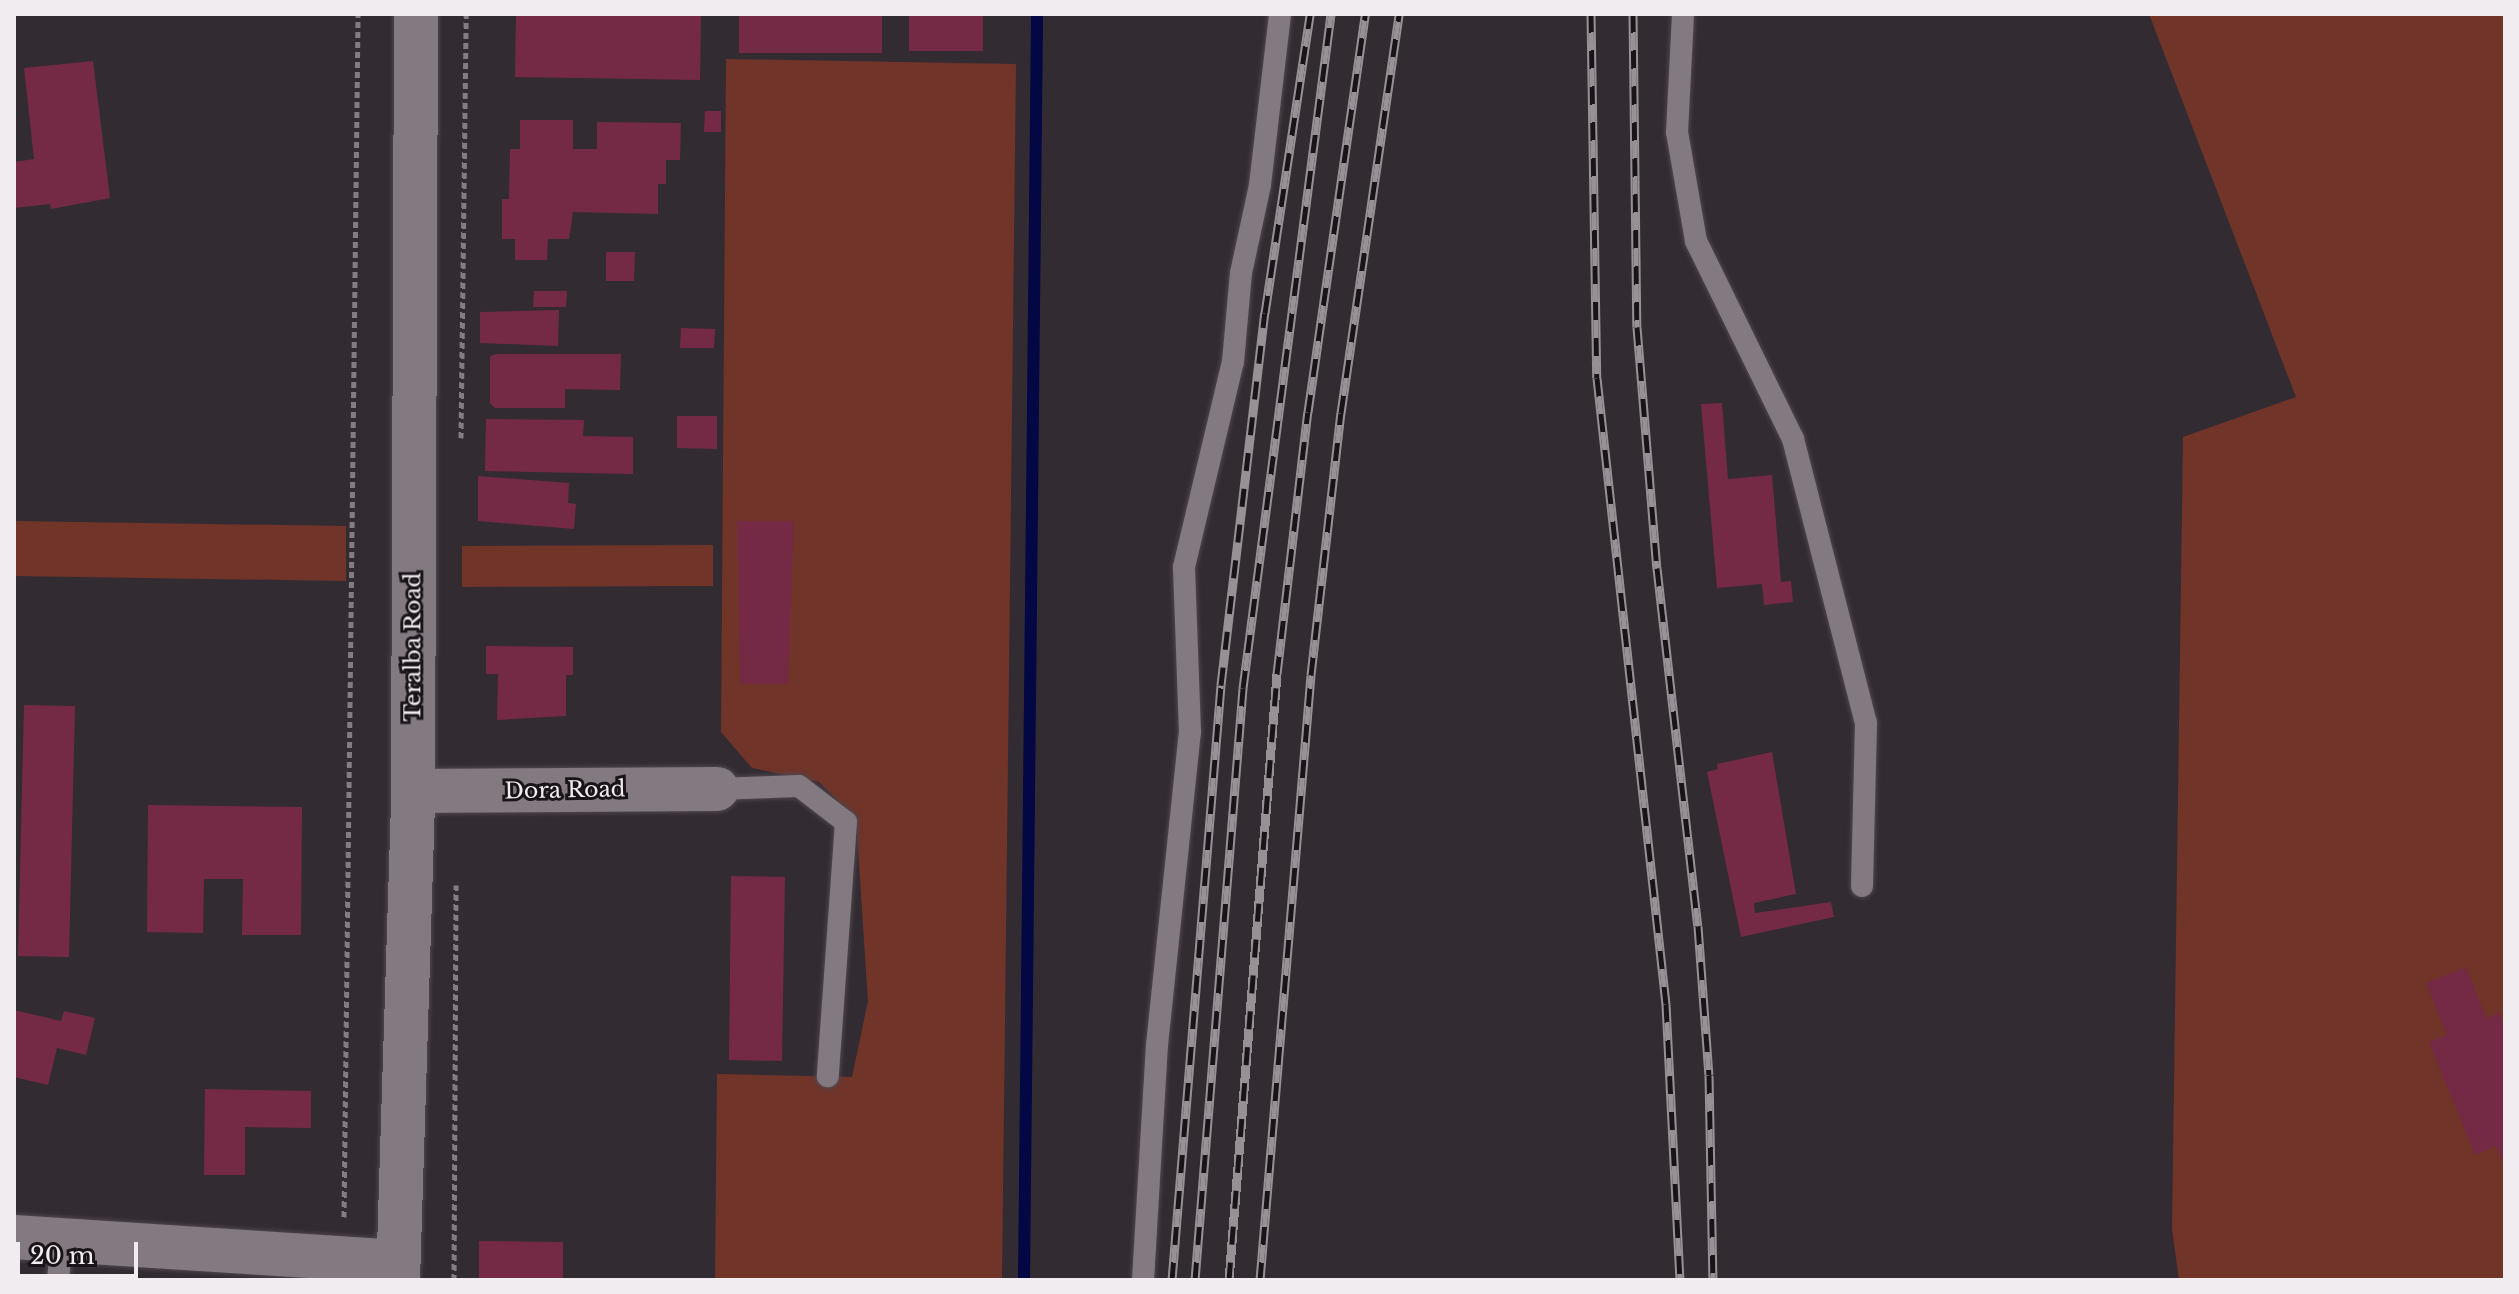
<!DOCTYPE html>
<html>
<head>
<meta charset="utf-8">
<style>
	body { margin:0 }
	#map { position:relative; width:2519px; height:1294px; overflow:hidden; background:#332b32; font-family:"Libre Baskerville",serif }
	div>[style] { position:absolute }
	.green>* { inset:0; background:#703429 }
	.stream>* { height:12px; margin:-6px; padding:0 6px; transform-origin:6px; border-radius:6px; background:#030743 }
	.building>* { inset:0; background:#742a45 }
	.path>* { height:5px; margin-top:-2.5px; transform-origin:0; background:repeating-linear-gradient(90deg,#837c82 0 6px,transparent 0 10px) }
	.roads { filter:drop-shadow(0 0 2px #4e474d) drop-shadow(0 0 2px #4e474d) }
	.service>* { height:22px; margin:-11px; padding:0 11px; transform-origin:11px; border-radius:11px; background:#827981 }
	.minor>* { height:44px; margin:-22px; padding:0 22px; transform-origin:22px; border-radius:22px; background:#827981 }
	.rail>* { height:9px; margin-top:-4.5px; transform-origin:0; background:repeating-linear-gradient(90deg,#181418 0 18px,#979196 0 36px); box-sizing:border-box; border-block:2px solid #979196 }
	span { translate:-50% -50%; white-space:nowrap; text-align:center; line-height:1.15; -webkit-text-stroke:6px #181418; paint-order:stroke }
	.street-label { font-size:22px; color:#f1ecf0 }
	.frame { position:absolute; inset:0; border:16px solid #f1ecf0; pointer-events:none }
	.scale { position:absolute; left:16px; top:1242px; width:122px; height:36px; box-sizing:border-box; border:4px solid #f1ecf0; border-top:0; padding-left:10px; font-size:24px; line-height:28px; white-space:nowrap; color:#f1ecf0; -webkit-text-stroke:6px #181418; paint-order:stroke }
</style>
</head>
<body>
<div id="map">
	<div class="green">
		<div style="clip-path:polygon(2149px 14px,2505px 14px,2505px 1280px,2179px 1280px,2172px 1229px,2183px 437px,2296px 397px)"></div>
		<div style="clip-path:polygon(726px 59px,1016px 64px,1002px 1280px,715px 1280px,717px 1074px,852px 1077px,868px 1001px,856px 819px,819px 782px,752px 768px,721px 732px)"></div>
		<div style="clip-path:polygon(14px 521px,346px 526px,346px 581px,14px 576px)"></div>
		<div style="clip-path:polygon(713px 545px,713px 586px,462px 587px,462px 546px)"></div>
	</div>
	<div class="stream">
		<div style="left:1024px;top:1280px;width:1266px;rotate:-89.41deg"></div>
	</div>
	<div class="building">
		<div style="clip-path:polygon(516px 14px,701px 14px,700px 80px,515px 77px)"></div>
		<div style="clip-path:polygon(739px 14px,882px 14px,882px 53px,739px 53px)"></div>
		<div style="clip-path:polygon(909px 14px,983px 14px,983px 51px,909px 51px)"></div>
		<div style="clip-path:polygon(93px 61px,110px 198px,51px 209px,50px 204px,14px 208px,14px 162px,34px 159px,24px 68px)"></div>
		<div style="clip-path:polygon(705px 111px,721px 111px,721px 132px,704px 132px)"></div>
		<div style="clip-path:polygon(520px 120px,573px 120px,573px 149px,597px 149px,597px 122px,681px 123px,680px 160px,666px 160px,666px 184px,658px 184px,658px 214px,573px 212px,569px 239px,548px 239px,547px 260px,515px 260px,515px 239px,502px 239px,502px 199px,509px 199px,510px 149px,520px 149px)"></div>
		<div style="clip-path:polygon(606px 252px,635px 252px,634px 281px,606px 281px)"></div>
		<div style="clip-path:polygon(534px 291px,567px 291px,566px 307px,533px 307px)"></div>
		<div style="clip-path:polygon(559px 310px,558px 346px,480px 343px,480px 312px)"></div>
		<div style="clip-path:polygon(681px 328px,715px 329px,714px 348px,680px 348px)"></div>
		<div style="clip-path:polygon(497px 354px,621px 354px,620px 390px,565px 389px,565px 408px,495px 408px,490px 403px,490px 356px)"></div>
		<div style="clip-path:polygon(1722px 403px,1728px 479px,1772px 475px,1781px 582px,1791px 581px,1793px 602px,1764px 605px,1762px 584px,1717px 588px,1701px 404px)"></div>
		<div style="clip-path:polygon(677px 416px,717px 416px,717px 449px,677px 448px)"></div>
		<div style="clip-path:polygon(486px 419px,584px 420px,583px 436px,633px 437px,633px 474px,485px 471px)"></div>
		<div style="clip-path:polygon(478px 476px,569px 483px,568px 503px,576px 504px,574px 529px,478px 521px)"></div>
		<div style="clip-path:polygon(737px 521px,794px 521px,788px 684px,740px 684px)"></div>
		<div style="clip-path:polygon(486px 646px,573px 647px,573px 675px,566px 675px,566px 716px,497px 720px,498px 674px,486px 674px)"></div>
		<div style="clip-path:polygon(24px 705px,75px 706px,69px 957px,18px 956px)"></div>
		<div style="clip-path:polygon(1772px 752px,1796px 894px,1754px 903px,1755px 913px,1831px 902px,1834px 917px,1741px 937px,1707px 772px,1718px 769px,1717px 764px)"></div>
		<div style="clip-path:polygon(148px 805px,302px 807px,301px 935px,242px 935px,243px 879px,204px 879px,203px 933px,147px 932px)"></div>
		<div style="clip-path:polygon(731px 876px,785px 877px,782px 1061px,729px 1060px)"></div>
		<div style="clip-path:polygon(2466px 967px,2486px 1018px,2499px 1013px,2505px 1026px,2505px 1168px,2496px 1146px,2475px 1155px,2429px 1042px,2447px 1035px,2426px 983px)"></div>
		<div style="clip-path:polygon(14px 1010px,61px 1021px,64px 1011px,95px 1018px,86px 1055px,57px 1048px,48px 1085px,14px 1077px)"></div>
		<div style="clip-path:polygon(205px 1089px,311px 1091px,311px 1128px,245px 1127px,245px 1175px,204px 1175px)"></div>
		<div style="clip-path:polygon(479px 1241px,563px 1242px,563px 1280px,479px 1280px)"></div>
	</div>
	<div class="path">
		<div style="left:461px;top:438px;width:424px;rotate:-89.3deg"></div>
		<div style="left:344px;top:1217px;width:1203px;rotate:-89.33deg"></div>
		<div style="left:454px;top:1280px;width:395px;rotate:-89.7deg"></div>
	</div>
	<div class="roads">
		<div class="service">
			<div style="left:1683px;top:14px;width:118px;rotate:92.9deg"></div>
			<div style="left:1677px;top:132px;width:111px;rotate:80.1deg"></div>
			<div style="left:1696px;top:241px;width:220px;rotate:63.9deg"></div>
			<div style="left:1793px;top:439px;width:293px;rotate:75.6deg"></div>
			<div style="left:1866px;top:723px;width:163px;rotate:91.4deg"></div>
			<div style="left:717px;top:789px;width:82px;rotate:-2.1deg"></div>
			<div style="left:799px;top:786px;width:59px;rotate:37.5deg"></div>
			<div style="left:846px;top:822px;width:255px;rotate:94.1deg"></div>
			<div style="left:58px;top:1280px;width:41px;rotate:-84.4deg"></div>
			<div style="left:1143px;top:1280px;width:235px;rotate:-86.6deg"></div>
			<div style="left:1157px;top:1045px;width:315px;rotate:-84deg"></div>
			<div style="left:1190px;top:732px;width:165px;rotate:-92.1deg"></div>
			<div style="left:1184px;top:567px;width:211px;rotate:-76.6deg"></div>
			<div style="left:1233px;top:362px;width:89px;rotate:-84.9deg"></div>
			<div style="left:1241px;top:273px;width:90px;rotate:-77.8deg"></div>
			<div style="left:1260px;top:185px;width:172px;rotate:-83.3deg"></div>
		</div>
		<div class="minor">
			<div style="left:413px;top:791px;width:304px;rotate:-0.4deg"></div>
			<div style="left:14px;top:1237px;width:385px;rotate:3.7deg"></div>
			<div style="left:398px;top:1280px;width:489px;rotate:-88.2deg"></div>
			<div style="left:413px;top:791px;width:777px;rotate:-89.78deg"></div>
		</div>
	</div>
	<div class="rail">
		<div style="left:1591px;top:14px;width:364px;rotate:89.1deg"></div>
		<div style="left:1597px;top:378px;width:630px;rotate:83.71deg"></div>
		<div style="left:1666px;top:1004px;width:276px;rotate:87.1deg"></div>
		<div style="left:1633px;top:14px;width:313px;rotate:89.3deg"></div>
		<div style="left:1637px;top:327px;width:242px;rotate:85.3deg"></div>
		<div style="left:1657px;top:568px;width:360px;rotate:83.5deg"></div>
		<div style="left:1698px;top:926px;width:149px;rotate:85.8deg"></div>
		<div style="left:1709px;top:1075px;width:205px;rotate:88.9deg"></div>
		<div style="left:1172px;top:1280px;width:597px;rotate:-85.29deg"></div>
		<div style="left:1221px;top:685px;width:375px;rotate:-83.3deg"></div>
		<div style="left:1265px;top:313px;width:302px;rotate:-81.4deg"></div>
		<div style="left:1195px;top:1280px;width:594px;rotate:-85.36deg"></div>
		<div style="left:1243px;top:688px;width:680px;rotate:-82.56deg"></div>
		<div style="left:1229px;top:1280px;width:608px;rotate:-85.47deg"></div>
		<div style="left:1277px;top:674px;width:264px;rotate:-83.3deg"></div>
		<div style="left:1308px;top:412px;width:402px;rotate:-81.8deg"></div>
		<div style="left:1260px;top:1280px;width:607px;rotate:-85.18deg"></div>
		<div style="left:1311px;top:675px;width:264px;rotate:-83.5deg"></div>
		<div style="left:1341px;top:413px;width:403px;rotate:-81.7deg"></div>
	</div>
	<div class="street-label">
		<span style="left:413px;top:647px;rotate:-90deg">Teralba Road</span>
		<span style="left:565px;top:790px;rotate:-1deg">Dora Road</span>
	</div>
	<div class="frame"></div>
	<div class="scale">20 m</div>
</div>
</body>
</html>
